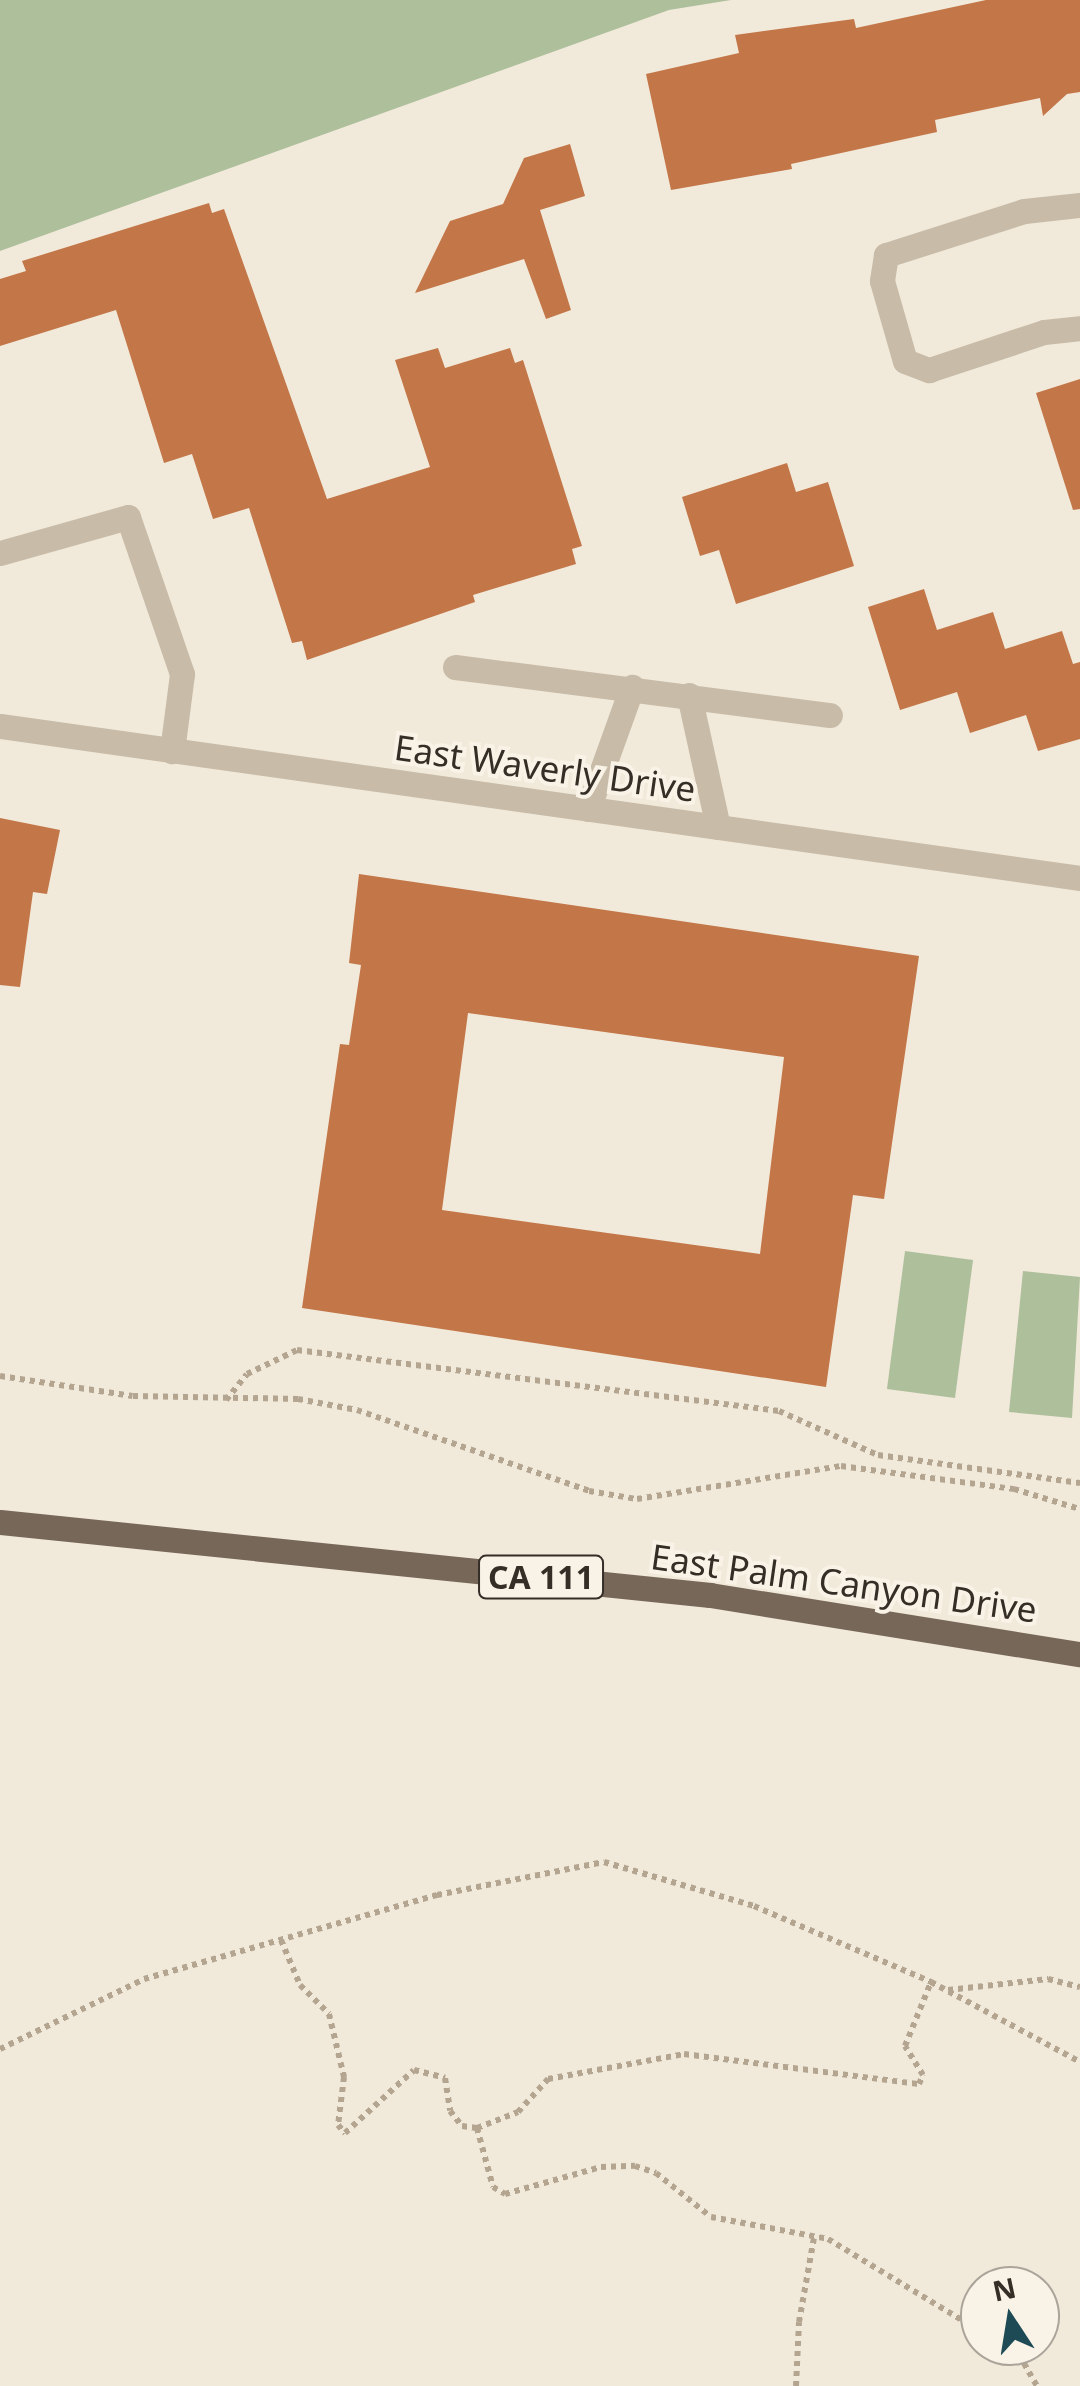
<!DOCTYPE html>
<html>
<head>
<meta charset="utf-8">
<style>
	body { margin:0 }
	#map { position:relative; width:1080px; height:2386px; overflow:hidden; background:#f1e9da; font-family:"Noto Sans",sans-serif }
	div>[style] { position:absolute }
	.green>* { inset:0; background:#aebf9b }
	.building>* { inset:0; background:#c37647 }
	.path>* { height:6px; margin-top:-3px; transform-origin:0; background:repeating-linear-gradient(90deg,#b4a591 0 5px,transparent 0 10px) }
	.minor>* { height:25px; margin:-12.5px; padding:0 12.5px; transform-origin:12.5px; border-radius:12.5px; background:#c8bba7 }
	.major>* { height:25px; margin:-12.5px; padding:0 12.5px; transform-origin:12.5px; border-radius:12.5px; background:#776759 }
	span { translate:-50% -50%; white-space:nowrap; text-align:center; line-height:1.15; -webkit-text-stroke:8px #f9f3e7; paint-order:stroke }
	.shield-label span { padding:2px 8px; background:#f9f3e7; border:2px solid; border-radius:8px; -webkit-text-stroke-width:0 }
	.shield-label { font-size:32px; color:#352e27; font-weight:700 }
	.street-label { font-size:35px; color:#352e27 }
	.north { position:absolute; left:960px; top:2266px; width:100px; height:100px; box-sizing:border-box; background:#f9f3e7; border:2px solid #aba49a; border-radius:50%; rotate:348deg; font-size:28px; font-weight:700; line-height:40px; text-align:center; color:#352e27 }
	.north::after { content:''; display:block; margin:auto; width:35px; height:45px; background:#1e4a55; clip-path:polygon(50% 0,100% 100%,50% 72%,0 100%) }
</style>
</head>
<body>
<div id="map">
	<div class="green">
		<div style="clip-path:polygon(0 0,731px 0,669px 10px,0 251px)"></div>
		<div style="clip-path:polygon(905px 1251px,973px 1260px,955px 1398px,887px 1389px)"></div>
		<div style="clip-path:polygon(1023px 1271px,1080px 1277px,1072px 1418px,1009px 1412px)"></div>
	</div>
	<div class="building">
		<div style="clip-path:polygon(986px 0,1080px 0,1080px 92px,1067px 94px,1043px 116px,1040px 98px,935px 120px,937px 132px,791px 164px,792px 169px,671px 190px,646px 74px,739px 53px,735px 35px,854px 19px,856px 28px)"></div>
		<div style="clip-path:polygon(570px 144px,585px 196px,540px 210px,571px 310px,546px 319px,524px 259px,415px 293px,450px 221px,503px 204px,524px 158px)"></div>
		<div style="clip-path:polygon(209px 203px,212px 213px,224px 209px,327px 499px,430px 467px,395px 360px,438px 348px,445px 368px,510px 348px,515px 363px,523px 360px,582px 546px,572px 549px,576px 564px,473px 595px,475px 602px,307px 660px,302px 641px,292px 643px,249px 508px,213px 519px,192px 454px,164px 463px,116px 310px,0 346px,0 279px,26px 271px,22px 261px)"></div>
		<div style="clip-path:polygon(1080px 379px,1080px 509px,1073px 510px,1036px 393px)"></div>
		<div style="clip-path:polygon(787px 463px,796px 492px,828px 482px,854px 566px,736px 604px,719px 550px,700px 556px,682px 497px)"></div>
		<div style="clip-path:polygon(924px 589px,937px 630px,993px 612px,1005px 649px,1062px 631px,1073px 664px,1080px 662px,1080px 739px,1038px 751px,1026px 715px,970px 733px,957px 692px,900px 710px,868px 607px)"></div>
		<div style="clip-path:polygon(0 818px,60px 830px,47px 894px,33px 892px,20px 987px,0 985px)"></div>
		<div style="clip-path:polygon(evenodd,359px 874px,919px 956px,884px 1199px,853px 1195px,826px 1387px,302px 1308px,340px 1044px,349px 1045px,361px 965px,349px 963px,359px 874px,468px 1013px,784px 1057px,760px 1254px,442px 1210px,468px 1013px)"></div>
	</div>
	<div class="path">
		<div style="left:0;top:1376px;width:134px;rotate:8.6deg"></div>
		<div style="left:133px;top:1396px;width:165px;rotate:1deg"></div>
		<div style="left:298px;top:1399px;width:60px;rotate:10.6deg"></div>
		<div style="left:357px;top:1410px;width:246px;rotate:19.2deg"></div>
		<div style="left:589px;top:1491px;width:49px;rotate:9.5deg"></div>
		<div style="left:637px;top:1499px;width:207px;rotate:-9.2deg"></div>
		<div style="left:841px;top:1466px;width:175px;rotate:7.6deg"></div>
		<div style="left:1014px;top:1489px;width:69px;rotate:16.9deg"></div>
		<div style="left:226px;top:1400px;width:33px;rotate:-51deg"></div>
		<div style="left:247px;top:1374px;width:55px;rotate:-25.6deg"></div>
		<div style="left:297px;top:1350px;width:486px;rotate:7.2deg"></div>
		<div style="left:779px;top:1411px;width:108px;rotate:24deg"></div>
		<div style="left:878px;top:1455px;width:204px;rotate:7.9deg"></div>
		<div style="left:281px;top:1940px;width:49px;rotate:67.1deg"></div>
		<div style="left:300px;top:1985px;width:41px;rotate:45deg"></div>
		<div style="left:329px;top:2014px;width:65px;rotate:76.6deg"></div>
		<div style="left:344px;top:2077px;width:48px;rotate:97.1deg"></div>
		<div style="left:338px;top:2125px;width:11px;rotate:49deg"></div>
		<div style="left:345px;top:2133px;width:93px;rotate:-42.4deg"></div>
		<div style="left:414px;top:2070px;width:32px;rotate:14deg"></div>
		<div style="left:445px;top:2078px;width:33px;rotate:81deg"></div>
		<div style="left:450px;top:2111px;width:19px;rotate:51deg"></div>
		<div style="left:462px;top:2126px;width:15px;rotate:8deg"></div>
		<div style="left:477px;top:2128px;width:61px;rotate:74.8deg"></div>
		<div style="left:493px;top:2187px;width:14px;rotate:30deg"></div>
		<div style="left:505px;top:2194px;width:100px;rotate:-15.7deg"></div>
		<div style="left:601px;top:2167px;width:34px;rotate:-2deg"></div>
		<div style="left:635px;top:2166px;width:22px;rotate:18deg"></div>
		<div style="left:656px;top:2173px;width:70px;rotate:38.7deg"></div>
		<div style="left:711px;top:2217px;width:119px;rotate:10.6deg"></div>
		<div style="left:828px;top:2239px;width:178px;rotate:31.2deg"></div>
		<div style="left:948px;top:1990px;width:101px;rotate:-6.3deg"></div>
		<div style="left:1048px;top:1979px;width:33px;rotate:14deg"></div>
		<div style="left:0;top:2049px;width:160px;rotate:-25.9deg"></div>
		<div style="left:144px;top:1979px;width:305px;rotate:-16deg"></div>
		<div style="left:437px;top:1895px;width:170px;rotate:-11.2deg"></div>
		<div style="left:604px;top:1862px;width:156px;rotate:16.3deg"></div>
		<div style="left:754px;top:1906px;width:193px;rotate:23.2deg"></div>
		<div style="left:931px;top:1982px;width:169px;rotate:28.2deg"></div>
		<div style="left:477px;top:2128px;width:44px;rotate:-21.3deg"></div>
		<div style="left:518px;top:2112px;width:45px;rotate:-47.7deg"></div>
		<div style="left:548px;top:2079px;width:138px;rotate:-10.4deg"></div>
		<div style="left:684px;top:2054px;width:237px;rotate:7.3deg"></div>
		<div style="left:919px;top:2084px;width:10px;rotate:-66deg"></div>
		<div style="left:923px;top:2075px;width:34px;rotate:-122deg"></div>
		<div style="left:905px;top:2046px;width:69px;rotate:-67.9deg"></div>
		<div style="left:1014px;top:2346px;width:46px;rotate:60.1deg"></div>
		<div style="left:796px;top:2386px;width:64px;rotate:-87.3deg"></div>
		<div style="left:799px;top:2322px;width:85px;rotate:-79.9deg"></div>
	</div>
	<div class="minor">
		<div style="left:1080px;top:205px;width:56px;rotate:173.9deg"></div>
		<div style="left:1024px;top:211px;width:145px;rotate:162.3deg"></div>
		<div style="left:886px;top:255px;width:26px;rotate:99deg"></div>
		<div style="left:882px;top:281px;width:83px;rotate:74deg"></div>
		<div style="left:905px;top:361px;width:26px;rotate:21deg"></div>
		<div style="left:929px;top:370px;width:121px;rotate:-18.3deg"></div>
		<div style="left:1044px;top:332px;width:36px;rotate:-6deg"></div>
		<div style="left:0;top:553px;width:133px;rotate:-15.7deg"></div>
		<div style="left:128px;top:517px;width:166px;rotate:71deg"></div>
		<div style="left:182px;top:674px;width:78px;rotate:97.4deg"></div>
		<div style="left:455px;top:667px;width:378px;rotate:7.3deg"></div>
		<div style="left:689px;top:695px;width:135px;rotate:77.6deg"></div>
		<div style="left:0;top:726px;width:1091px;rotate:8.01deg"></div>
		<div style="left:588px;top:809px;width:130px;rotate:-70.2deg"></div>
	</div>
	<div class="major">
		<div style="left:0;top:1522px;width:714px;rotate:5.87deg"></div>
		<div style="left:710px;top:1595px;width:375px;rotate:9.1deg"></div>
	</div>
	<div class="shield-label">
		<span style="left:541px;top:1577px">CA 111</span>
	</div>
	<div class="street-label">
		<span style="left:545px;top:768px;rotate:8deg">East Waverly Drive</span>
		<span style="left:844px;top:1583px;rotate:8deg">East Palm Canyon Drive</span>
	</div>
	<div class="north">N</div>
</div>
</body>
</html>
